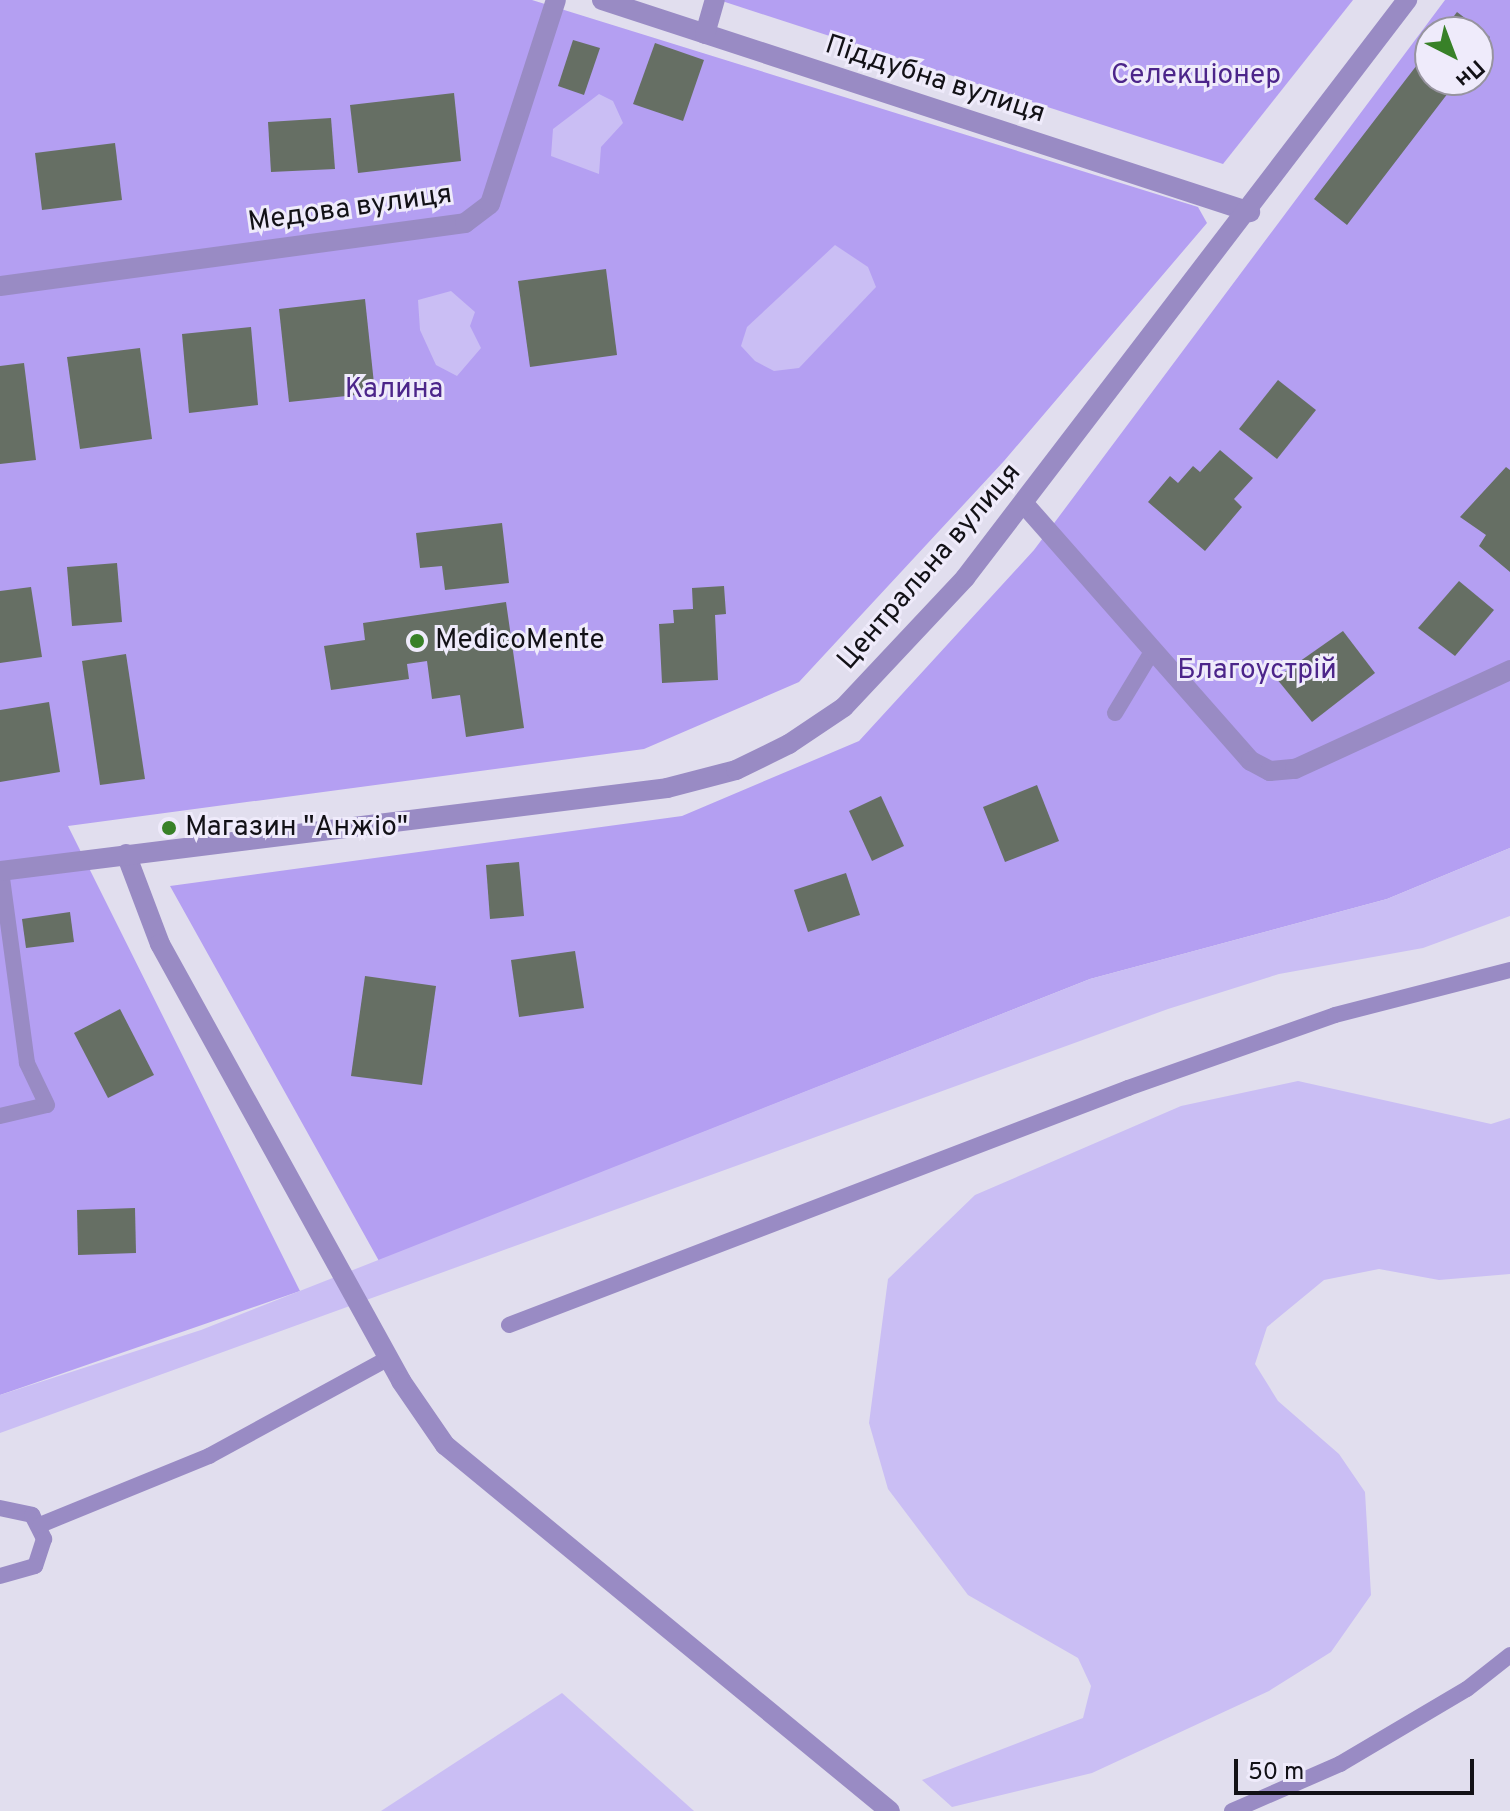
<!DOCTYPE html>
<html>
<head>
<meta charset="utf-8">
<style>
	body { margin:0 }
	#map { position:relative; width:1510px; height:1811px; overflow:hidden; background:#e1deee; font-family:Overpass,sans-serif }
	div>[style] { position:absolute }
	.green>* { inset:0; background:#b49ff2 }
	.water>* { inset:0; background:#cabef4 }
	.building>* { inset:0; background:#666f64 }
	.service>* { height:16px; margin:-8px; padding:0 8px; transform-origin:8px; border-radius:8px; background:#998bc4 }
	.minor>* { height:20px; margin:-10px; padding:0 10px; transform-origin:10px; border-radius:10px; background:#998bc4 }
	.tertiary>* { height:20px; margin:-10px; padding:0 10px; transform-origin:10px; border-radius:10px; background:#998bc4 }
	.dots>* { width:22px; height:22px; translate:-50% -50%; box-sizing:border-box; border:4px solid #efebfb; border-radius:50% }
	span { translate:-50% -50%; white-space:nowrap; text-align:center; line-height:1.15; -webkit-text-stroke:6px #efebfb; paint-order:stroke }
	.park-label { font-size:28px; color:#4c258a }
	.street-label { font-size:28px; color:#121116 }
	.poi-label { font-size:28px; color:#121116 }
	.left { translate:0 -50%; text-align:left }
	.north { position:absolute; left:1414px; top:16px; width:80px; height:80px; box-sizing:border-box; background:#efebfb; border:2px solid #97949f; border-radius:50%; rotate:138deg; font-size:22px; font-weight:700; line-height:32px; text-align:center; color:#121116 }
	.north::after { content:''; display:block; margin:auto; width:28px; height:36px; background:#388128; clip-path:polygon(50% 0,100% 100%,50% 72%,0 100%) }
	.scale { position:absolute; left:1234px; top:1759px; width:240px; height:36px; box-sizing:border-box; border:4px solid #121116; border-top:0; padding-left:10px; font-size:24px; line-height:28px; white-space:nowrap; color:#121116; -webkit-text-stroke:6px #efebfb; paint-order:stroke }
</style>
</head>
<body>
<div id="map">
	<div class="green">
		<div style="clip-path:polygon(0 0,532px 0,1198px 207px,1207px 223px,1004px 461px,799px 682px,644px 749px,68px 826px,300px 1291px,0 1395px)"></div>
		<div style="clip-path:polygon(719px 0,1353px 0,1223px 164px)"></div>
		<div style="clip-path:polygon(evenodd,1445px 0,1510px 0,1510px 848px,1387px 899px,1090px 979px,379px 1261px,170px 886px,682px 816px,859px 741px,1034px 550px,1445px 0,1430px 32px,1478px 32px,1478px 80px,1430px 80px,1430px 32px)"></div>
	</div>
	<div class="water">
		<div style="clip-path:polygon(599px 94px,613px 101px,623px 123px,601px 147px,599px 174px,551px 156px,553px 129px)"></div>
		<div style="clip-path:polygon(835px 245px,868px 267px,876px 287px,799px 368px,774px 371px,755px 361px,741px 346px,747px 327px)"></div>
		<div style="clip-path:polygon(451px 291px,475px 312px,470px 326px,481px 348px,457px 376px,436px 365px,420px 330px,418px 300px)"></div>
		<div style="clip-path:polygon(1510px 848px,1510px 916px,1423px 948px,1279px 974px,1168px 1009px,0 1433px,0 1395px,201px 1330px,1090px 979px,1387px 899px)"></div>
		<div style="clip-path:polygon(1298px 1081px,1491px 1124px,1510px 1118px,1510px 1274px,1439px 1280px,1379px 1269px,1324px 1280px,1267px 1327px,1255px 1364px,1278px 1401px,1339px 1454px,1365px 1492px,1371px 1595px,1331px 1652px,1269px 1691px,1092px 1773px,952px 1807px,922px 1780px,1083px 1718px,1091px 1686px,1078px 1658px,968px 1595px,888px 1489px,869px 1423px,888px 1279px,975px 1195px,1181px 1106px)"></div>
		<div style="clip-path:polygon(562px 1693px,694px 1811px,381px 1811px)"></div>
	</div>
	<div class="building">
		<div style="clip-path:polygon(1457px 12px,1490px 37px,1478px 53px,1478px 32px,1442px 32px)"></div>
		<div style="clip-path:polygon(573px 40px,600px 48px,584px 95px,558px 86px)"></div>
		<div style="clip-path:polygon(655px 43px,704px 60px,683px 121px,633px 104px)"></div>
		<div style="clip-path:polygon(1430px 48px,1430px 80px,1458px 80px,1347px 225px,1314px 199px)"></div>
		<div style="clip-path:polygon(454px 93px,461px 161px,358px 173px,350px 105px)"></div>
		<div style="clip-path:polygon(331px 118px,335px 169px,271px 172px,268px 122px)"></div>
		<div style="clip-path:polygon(115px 143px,122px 200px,42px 210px,35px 153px)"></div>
		<div style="clip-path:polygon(606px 269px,617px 355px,530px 367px,518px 281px)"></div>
		<div style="clip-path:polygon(365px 299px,375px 393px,289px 402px,279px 309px)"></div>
		<div style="clip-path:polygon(251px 327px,258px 405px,189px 413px,182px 334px)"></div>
		<div style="clip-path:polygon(140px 348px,152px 439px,80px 449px,67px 357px)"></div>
		<div style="clip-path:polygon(24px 363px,36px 460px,0 464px,0 366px)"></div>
		<div style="clip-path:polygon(1278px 380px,1316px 410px,1277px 459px,1239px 429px)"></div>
		<div style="clip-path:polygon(1220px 450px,1253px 478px,1234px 499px,1242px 507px,1205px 551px,1148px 502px,1170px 476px,1178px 483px,1193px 466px,1200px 472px)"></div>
		<div style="clip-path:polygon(1506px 467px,1510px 470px,1510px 572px,1479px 546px,1486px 535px,1460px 517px)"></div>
		<div style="clip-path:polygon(502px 523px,509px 583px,445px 590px,442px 566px,420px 568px,416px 533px)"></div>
		<div style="clip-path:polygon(117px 563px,122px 622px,72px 626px,67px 567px)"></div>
		<div style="clip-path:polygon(1459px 581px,1494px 610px,1455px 656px,1418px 628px)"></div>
		<div style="clip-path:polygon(724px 586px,726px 614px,715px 615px,718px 680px,662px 683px,659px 624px,674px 623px,673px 610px,693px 609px,692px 588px)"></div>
		<div style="clip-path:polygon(31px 587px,42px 657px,0 663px,0 591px)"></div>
		<div style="clip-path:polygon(506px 602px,524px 728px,466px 737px,460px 695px,432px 699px,427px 661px,407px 664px,409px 679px,331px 690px,324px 646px,365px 640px,363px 623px)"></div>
		<div style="clip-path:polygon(1343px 631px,1375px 673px,1312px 722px,1276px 678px)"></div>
		<div style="clip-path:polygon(126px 654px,145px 779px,100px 785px,82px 661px)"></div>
		<div style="clip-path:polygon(49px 702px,60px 772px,0 782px,0 710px)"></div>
		<div style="clip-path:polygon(1037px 785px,1059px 841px,1005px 862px,983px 807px)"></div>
		<div style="clip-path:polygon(881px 796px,904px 846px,872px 861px,849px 811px)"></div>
		<div style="clip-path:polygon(519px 862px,524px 916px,490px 919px,486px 865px)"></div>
		<div style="clip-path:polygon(846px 873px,860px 915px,808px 932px,794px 890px)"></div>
		<div style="clip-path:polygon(70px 912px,74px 942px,26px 948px,22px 919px)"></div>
		<div style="clip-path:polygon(575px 951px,584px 1008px,519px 1017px,511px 960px)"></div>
		<div style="clip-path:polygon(365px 976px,436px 986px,422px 1085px,351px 1076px)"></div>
		<div style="clip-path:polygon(120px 1009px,154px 1075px,108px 1098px,74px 1033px)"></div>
		<div style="clip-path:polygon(135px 1208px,136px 1253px,78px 1255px,77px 1210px)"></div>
	</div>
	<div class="service">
		<div style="left:1115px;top:713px;width:74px;rotate:-58.9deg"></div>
		<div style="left:0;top:1116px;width:48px;rotate:-13.2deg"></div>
		<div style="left:47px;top:1105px;width:47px;rotate:-115.5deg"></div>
		<div style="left:27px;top:1063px;width:194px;rotate:-97.7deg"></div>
		<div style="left:509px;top:1325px;width:663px;rotate:-20.95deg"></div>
		<div style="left:1128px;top:1088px;width:219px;rotate:-19.4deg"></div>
		<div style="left:1335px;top:1015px;width:181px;rotate:-14.4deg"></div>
		<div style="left:0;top:1508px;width:33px;rotate:12deg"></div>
		<div style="left:32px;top:1515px;width:27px;rotate:63deg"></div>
		<div style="left:44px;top:1539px;width:28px;rotate:108deg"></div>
		<div style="left:35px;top:1566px;width:36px;rotate:164deg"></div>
		<div style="left:40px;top:1525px;width:183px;rotate:-22.2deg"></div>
		<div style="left:209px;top:1456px;width:205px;rotate:-28.6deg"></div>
		<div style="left:1232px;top:1811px;width:118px;rotate:-23.5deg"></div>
		<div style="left:1340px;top:1764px;width:147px;rotate:-30.6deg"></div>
		<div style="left:1467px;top:1689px;width:55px;rotate:-38.3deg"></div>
	</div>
	<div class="minor">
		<div style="left:602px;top:0;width:682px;rotate:18.12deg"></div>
		<div style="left:705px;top:34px;width:35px;rotate:-74deg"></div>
		<div style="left:0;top:286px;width:469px;rotate:-7.7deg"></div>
		<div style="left:465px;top:223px;width:31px;rotate:-37deg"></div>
		<div style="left:490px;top:204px;width:214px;rotate:-72.1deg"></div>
		<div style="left:1025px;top:505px;width:341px;rotate:48.6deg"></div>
		<div style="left:1251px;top:761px;width:21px;rotate:28deg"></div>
		<div style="left:1270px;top:771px;width:25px;rotate:-5deg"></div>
		<div style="left:1295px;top:769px;width:237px;rotate:-24.7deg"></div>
		<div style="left:126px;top:854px;width:96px;rotate:69.3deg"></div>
		<div style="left:160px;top:944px;width:499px;rotate:61.1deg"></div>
		<div style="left:401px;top:1381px;width:78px;rotate:55.5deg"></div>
		<div style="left:445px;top:1445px;width:576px;rotate:39.44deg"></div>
	</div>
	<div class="tertiary">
		<div style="left:0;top:871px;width:672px;rotate:-7.09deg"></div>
		<div style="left:667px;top:788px;width:71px;rotate:-14.6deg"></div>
		<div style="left:736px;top:770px;width:59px;rotate:-26.1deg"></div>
		<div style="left:789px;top:744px;width:66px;rotate:-33.9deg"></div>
		<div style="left:844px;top:707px;width:177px;rotate:-46.8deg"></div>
		<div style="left:965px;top:578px;width:728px;rotate:-52.59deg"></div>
	</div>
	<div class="dots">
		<div style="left:417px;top:641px;background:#388128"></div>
		<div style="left:169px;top:828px;background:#388128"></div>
	</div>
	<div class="park-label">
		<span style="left:1196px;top:76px">Селекціонер</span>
		<span style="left:394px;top:390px">Калина</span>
		<span style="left:1257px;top:671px">Благоустрій</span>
	</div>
	<div class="street-label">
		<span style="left:935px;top:80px;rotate:18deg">Піддубна вулиця</span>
		<span style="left:350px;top:209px;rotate:-8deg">Медова вулиця</span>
		<span style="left:930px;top:567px;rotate:-49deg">Центральна вулиця</span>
	</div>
	<div class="poi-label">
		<span class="left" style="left:435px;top:641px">MedicoMente</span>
		<span class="left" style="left:185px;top:828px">Магазин "Анжіо"</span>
	</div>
	<div class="north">Пн</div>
	<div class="scale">50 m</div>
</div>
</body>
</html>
